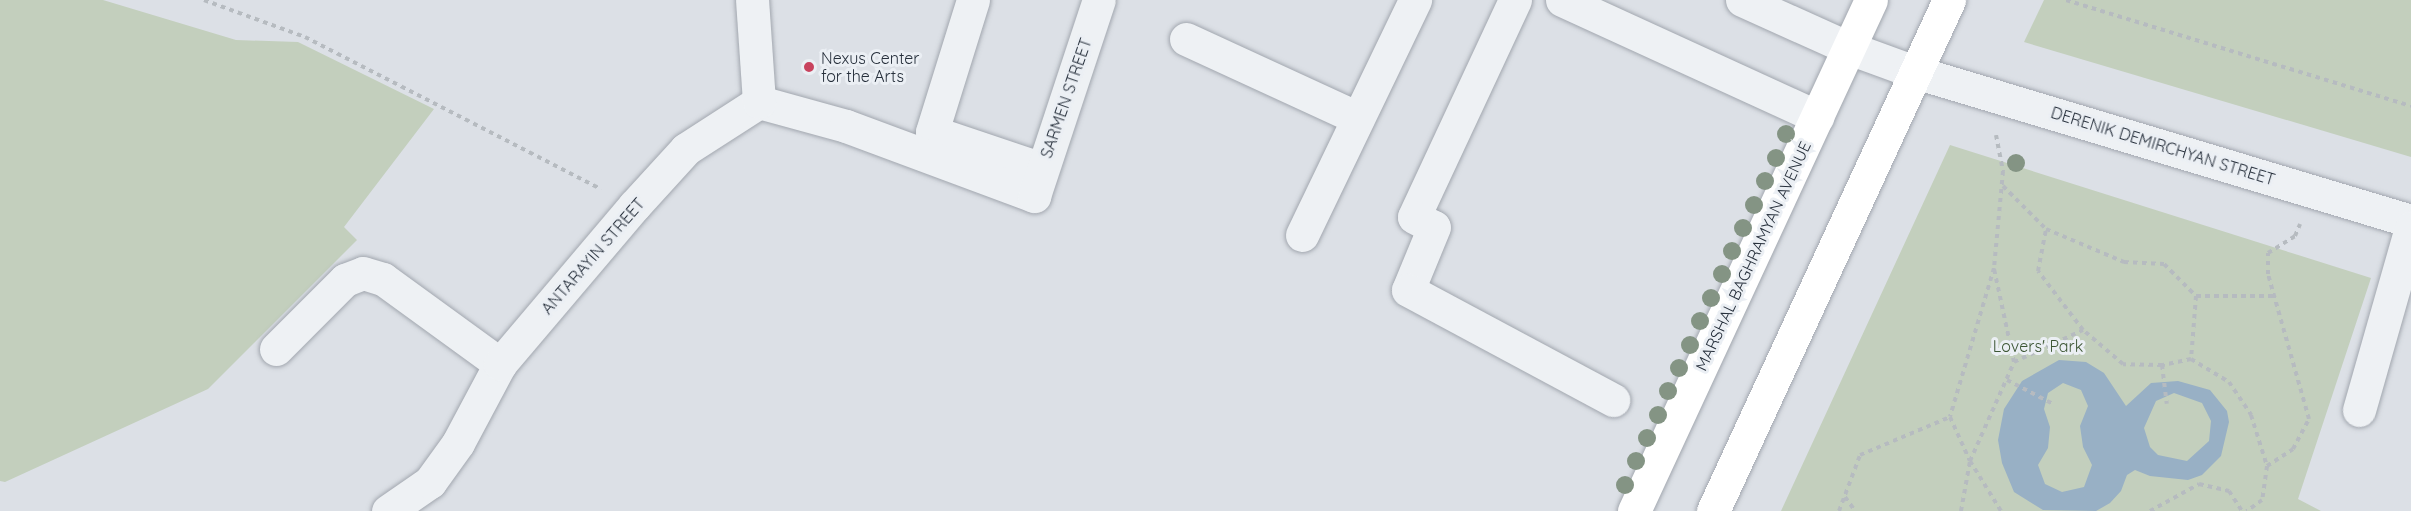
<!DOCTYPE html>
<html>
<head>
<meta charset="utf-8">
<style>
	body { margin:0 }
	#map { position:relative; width:2411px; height:511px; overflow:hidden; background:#dce0e6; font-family:Quicksand,sans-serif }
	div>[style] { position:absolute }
	.green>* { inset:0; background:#c3cfbd }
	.water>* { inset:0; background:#98b0c5 }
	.path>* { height:4px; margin-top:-2px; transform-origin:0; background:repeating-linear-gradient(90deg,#b6bbc0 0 4.5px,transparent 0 9px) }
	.roads { filter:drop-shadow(0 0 2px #a2a7af) drop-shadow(0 0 2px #a2a7af) }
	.minor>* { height:33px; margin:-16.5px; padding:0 16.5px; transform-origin:16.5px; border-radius:16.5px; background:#eef1f4 }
	.major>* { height:33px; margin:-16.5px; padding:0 16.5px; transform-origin:16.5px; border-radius:16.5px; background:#fff }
	.trees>* { width:18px; height:18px; margin:-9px; border-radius:50%; background:#849484 }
	.dots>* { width:16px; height:16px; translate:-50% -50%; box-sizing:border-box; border:3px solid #ebeff4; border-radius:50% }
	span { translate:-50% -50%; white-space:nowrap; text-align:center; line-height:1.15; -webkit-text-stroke:6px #ebeff4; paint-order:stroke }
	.poi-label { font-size:16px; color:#262f3b }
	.left { translate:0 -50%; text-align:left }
	.street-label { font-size:16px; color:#262f3b }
	.park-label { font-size:16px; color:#3c5634 }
</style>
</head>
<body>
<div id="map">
	<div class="green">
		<div style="clip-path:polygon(0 0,103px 0,236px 40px,298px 42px,434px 109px,344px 227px,357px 240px,208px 389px,5px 482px,0 481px)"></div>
		<div style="clip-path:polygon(2044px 0,2411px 0,2411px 157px,2024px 42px)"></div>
		<div style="clip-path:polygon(1950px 145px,2371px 278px,2298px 499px,2321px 511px,1781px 511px)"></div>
	</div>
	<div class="water">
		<div style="clip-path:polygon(evenodd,2059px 360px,2086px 362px,2104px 373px,2126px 406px,2151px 383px,2178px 381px,2210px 390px,2227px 411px,2229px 422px,2221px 456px,2202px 475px,2188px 480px,2150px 476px,2135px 470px,2127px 475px,2121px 491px,2110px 503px,2096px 511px,2043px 510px,2014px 492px,2002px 463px,1998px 440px,2004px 409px,2022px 381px,2059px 360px,2063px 383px,2081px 390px,2088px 406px,2080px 426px,2083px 447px,2092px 465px,2084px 487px,2062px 492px,2045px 484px,2038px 465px,2048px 448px,2050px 427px,2044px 409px,2048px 393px,2063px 383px,2059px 360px,2174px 393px,2202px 403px,2211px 421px,2209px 441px,2187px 461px,2158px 455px,2150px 447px,2144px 428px,2156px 401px,2174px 393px)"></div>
	</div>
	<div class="path">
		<div style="left:204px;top:0;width:108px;rotate:20.1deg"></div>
		<div style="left:305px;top:37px;width:333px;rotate:27.2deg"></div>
		<div style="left:2066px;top:0;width:361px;rotate:17.1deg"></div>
		<div style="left:1996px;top:135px;width:37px;rotate:79deg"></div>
		<div style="left:2003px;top:171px;width:97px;rotate:95.3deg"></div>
		<div style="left:1994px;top:268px;width:155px;rotate:106.5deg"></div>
		<div style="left:1950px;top:417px;width:48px;rotate:65.6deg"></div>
		<div style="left:1970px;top:461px;width:59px;rotate:58.2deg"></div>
		<div style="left:2003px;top:186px;width:61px;rotate:45deg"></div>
		<div style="left:2046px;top:229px;width:85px;rotate:22.9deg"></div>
		<div style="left:2124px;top:262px;width:40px;rotate:2.9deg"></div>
		<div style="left:2164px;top:264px;width:45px;rotate:45deg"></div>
		<div style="left:2196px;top:296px;width:63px;rotate:94.5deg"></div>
		<div style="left:2191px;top:359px;width:30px;rotate:168deg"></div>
		<div style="left:2162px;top:365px;width:39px;rotate:-179deg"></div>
		<div style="left:2123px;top:364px;width:52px;rotate:-139.6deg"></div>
		<div style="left:2083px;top:330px;width:74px;rotate:-127.3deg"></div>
		<div style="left:2038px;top:271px;width:43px;rotate:-79.2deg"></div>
		<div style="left:2196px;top:296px;width:79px"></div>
		<div style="left:2191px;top:359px;width:44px;rotate:31.2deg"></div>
		<div style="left:2229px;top:382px;width:40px;rotate:56deg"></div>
		<div style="left:2251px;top:415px;width:53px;rotate:72.6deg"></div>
		<div style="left:2267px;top:466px;width:34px;rotate:98deg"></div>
		<div style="left:2262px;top:500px;width:19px;rotate:144deg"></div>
		<div style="left:2014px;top:362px;width:76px;rotate:-24.9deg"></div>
		<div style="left:2162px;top:365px;width:39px;rotate:83deg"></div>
		<div style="left:2007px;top:380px;width:52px;rotate:27.6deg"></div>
		<div style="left:2267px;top:466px;width:31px;rotate:-33deg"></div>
		<div style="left:2293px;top:449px;width:34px;rotate:-62deg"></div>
		<div style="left:2309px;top:419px;width:151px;rotate:-105.8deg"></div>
		<div style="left:2268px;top:274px;width:21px;rotate:-90deg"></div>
		<div style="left:2268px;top:253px;width:32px;rotate:-32deg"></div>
		<div style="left:2295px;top:236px;width:13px;rotate:-67deg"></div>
		<div style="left:1845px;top:497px;width:17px;rotate:54deg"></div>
		<div style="left:1839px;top:511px;width:60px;rotate:-69.4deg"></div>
		<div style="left:1860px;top:455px;width:98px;rotate:-22.9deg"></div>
		<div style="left:1961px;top:511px;width:51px;rotate:-79.8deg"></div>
		<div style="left:1970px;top:461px;width:108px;rotate:-66deg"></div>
		<div style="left:2014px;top:362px;width:95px;rotate:-102.1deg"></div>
		<div style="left:2150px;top:511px;width:56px;rotate:-28.9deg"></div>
		<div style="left:2199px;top:484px;width:31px;rotate:13deg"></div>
		<div style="left:2229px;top:491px;width:24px;rotate:57deg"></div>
	</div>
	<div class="roads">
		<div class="minor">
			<div style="left:973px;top:0;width:138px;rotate:107.3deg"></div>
			<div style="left:932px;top:132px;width:116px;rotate:18.6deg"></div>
			<div style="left:1515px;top:0;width:239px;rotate:115deg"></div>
			<div style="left:1414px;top:217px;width:22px;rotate:27deg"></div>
			<div style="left:1434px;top:227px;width:68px;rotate:112.4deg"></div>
			<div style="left:1408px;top:290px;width:233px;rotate:28.2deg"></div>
			<div style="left:1562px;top:0;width:281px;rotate:24.6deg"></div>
			<div style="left:1742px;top:0;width:117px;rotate:24.2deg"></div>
			<div style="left:1849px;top:48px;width:70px;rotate:20deg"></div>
			<div style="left:1915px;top:72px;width:518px;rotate:16.72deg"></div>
			<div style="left:1186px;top:39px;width:189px;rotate:24.7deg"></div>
			<div style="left:759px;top:102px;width:90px;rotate:15.4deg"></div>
			<div style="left:846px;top:126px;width:201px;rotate:20.4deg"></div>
			<div style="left:1034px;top:196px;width:206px;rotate:-71.7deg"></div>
			<div style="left:1302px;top:235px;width:261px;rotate:-64.3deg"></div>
			<div style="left:276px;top:349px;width:98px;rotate:-45deg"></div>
			<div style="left:345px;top:280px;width:19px;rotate:-21deg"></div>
			<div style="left:363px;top:273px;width:21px;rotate:17deg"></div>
			<div style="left:383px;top:279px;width:145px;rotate:36deg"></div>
			<div style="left:2359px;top:410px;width:190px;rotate:-74.1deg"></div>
			<div style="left:388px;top:511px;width:51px;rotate:-34.6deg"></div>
			<div style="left:430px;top:482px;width:48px;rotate:-54.3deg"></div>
			<div style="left:458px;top:443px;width:89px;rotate:-62deg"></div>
			<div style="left:500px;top:364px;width:207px;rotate:-49.7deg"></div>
			<div style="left:634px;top:206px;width:77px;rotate:-47.6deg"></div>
			<div style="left:686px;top:149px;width:87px;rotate:-32.8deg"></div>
			<div style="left:759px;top:102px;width:102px;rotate:-93.9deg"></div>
		</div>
		<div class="major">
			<div style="left:1634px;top:511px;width:563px;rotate:-65.12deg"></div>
			<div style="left:1713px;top:511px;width:563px;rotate:-65.21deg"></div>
		</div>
	</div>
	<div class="trees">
		<div style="left:1786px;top:134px"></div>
		<div style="left:1776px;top:158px"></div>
		<div style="left:2016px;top:163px"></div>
		<div style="left:1765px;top:181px"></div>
		<div style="left:1754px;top:205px"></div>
		<div style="left:1743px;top:228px"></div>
		<div style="left:1732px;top:251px"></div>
		<div style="left:1722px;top:274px"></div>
		<div style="left:1711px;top:298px"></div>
		<div style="left:1700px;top:321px"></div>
		<div style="left:1690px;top:345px"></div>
		<div style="left:1679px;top:368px"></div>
		<div style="left:1668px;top:391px"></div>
		<div style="left:1658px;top:415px"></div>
		<div style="left:1647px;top:438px"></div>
		<div style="left:1636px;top:461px"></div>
		<div style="left:1625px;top:485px"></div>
	</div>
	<div class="dots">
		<div style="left:809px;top:67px;background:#c8435e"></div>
	</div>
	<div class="poi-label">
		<span class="left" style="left:821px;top:67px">Nexus Center<br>for the Arts</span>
	</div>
	<div class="street-label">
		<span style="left:1066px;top:98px;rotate:-71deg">SARMEN STREET</span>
		<span style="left:2163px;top:146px;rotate:17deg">DERENIK DEMIRCHYAN STREET</span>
		<span style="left:593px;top:256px;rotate:-49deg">ANTARAYIN STREET</span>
		<span style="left:1753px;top:256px;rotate:-65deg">MARSHAL BAGHRAMYAN AVENUE</span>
	</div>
	<div class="park-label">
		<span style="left:2038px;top:346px">Lovers' Park</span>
	</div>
</div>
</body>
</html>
